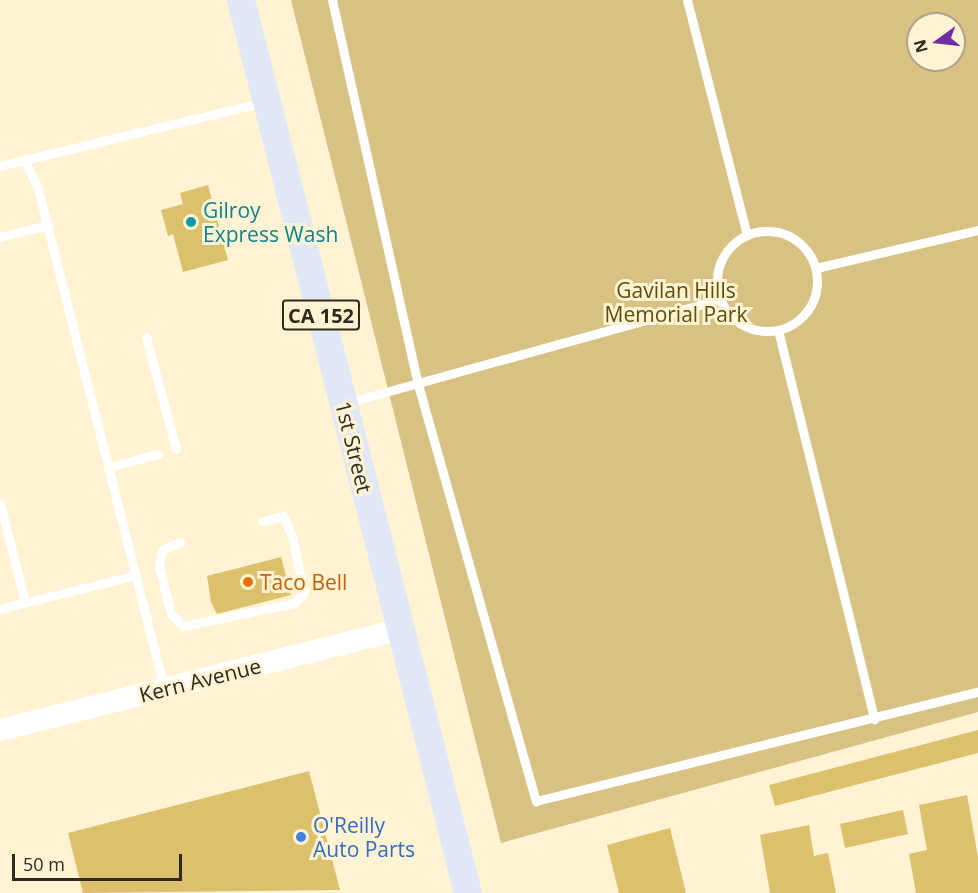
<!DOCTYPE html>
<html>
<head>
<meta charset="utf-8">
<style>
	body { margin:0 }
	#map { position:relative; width:978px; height:893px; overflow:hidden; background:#fff3d4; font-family:"Open Sans",sans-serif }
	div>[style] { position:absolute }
	.green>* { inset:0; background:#d8c283 }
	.building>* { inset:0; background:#ddc06c }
	.service>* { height:9px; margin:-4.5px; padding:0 4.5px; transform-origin:4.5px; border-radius:4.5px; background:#fff }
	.service>.ring { margin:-4.5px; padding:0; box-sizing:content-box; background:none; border:9px solid #fff; border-radius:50% }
	.tertiary>* { height:22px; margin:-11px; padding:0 11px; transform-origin:11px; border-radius:11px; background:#fff }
	.primary>* { height:28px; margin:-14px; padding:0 14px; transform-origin:14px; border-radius:14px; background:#e0e8f5 }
	.dots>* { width:16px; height:16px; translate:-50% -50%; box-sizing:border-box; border:3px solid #fff3d4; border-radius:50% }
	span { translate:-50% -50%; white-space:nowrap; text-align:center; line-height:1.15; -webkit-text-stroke:6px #fff3d4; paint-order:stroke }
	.shield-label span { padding:2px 4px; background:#fff3d4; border:2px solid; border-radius:4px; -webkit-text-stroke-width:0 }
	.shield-label { font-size:20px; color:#2f2a1f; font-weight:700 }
	.culture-label { font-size:21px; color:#0d838f }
	.left { translate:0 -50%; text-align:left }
	.park-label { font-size:21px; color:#614d09 }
	.street-label { font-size:21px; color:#2f2a1f }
	.food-label { font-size:21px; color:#c56008 }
	.shop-label { font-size:21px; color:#366cbe }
	.north { position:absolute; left:906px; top:12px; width:60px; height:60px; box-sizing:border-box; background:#fff3d4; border:2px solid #aca38c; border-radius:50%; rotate:255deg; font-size:16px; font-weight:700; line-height:24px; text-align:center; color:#2f2a1f }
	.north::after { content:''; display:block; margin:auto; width:21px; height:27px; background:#712da2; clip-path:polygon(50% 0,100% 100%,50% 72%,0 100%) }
	.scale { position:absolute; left:12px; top:854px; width:170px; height:27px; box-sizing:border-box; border:3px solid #2f2a1f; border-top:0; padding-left:8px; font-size:18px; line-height:21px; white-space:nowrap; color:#2f2a1f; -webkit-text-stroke:4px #fff3d4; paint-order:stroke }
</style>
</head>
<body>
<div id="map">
	<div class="green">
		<div style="clip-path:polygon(evenodd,291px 0,978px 0,978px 712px,501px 843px,291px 0,918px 24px,954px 24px,954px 60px,918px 60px,918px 24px)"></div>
	</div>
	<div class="building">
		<div style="clip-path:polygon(208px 185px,228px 260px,183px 272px,173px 234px,168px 236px,161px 210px,183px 204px,180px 193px)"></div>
		<div style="clip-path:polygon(281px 557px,291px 595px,217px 614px,211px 602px,207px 576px)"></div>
		<div style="clip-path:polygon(978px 730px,978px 753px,775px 806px,769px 785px)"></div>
		<div style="clip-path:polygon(309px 771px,340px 890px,83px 893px,68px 833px)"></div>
		<div style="clip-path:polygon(967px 795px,978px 857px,978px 893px,916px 893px,909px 854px,927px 850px,919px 805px)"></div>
		<div style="clip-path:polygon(903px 810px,908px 834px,845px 848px,840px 824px)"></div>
		<div style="clip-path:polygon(809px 825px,814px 856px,828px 853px,836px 893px,770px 893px,760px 835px)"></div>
		<div style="clip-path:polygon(670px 828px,686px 893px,619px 893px,607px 845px)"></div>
	</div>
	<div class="service">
		<div style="left:332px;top:0;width:390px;rotate:77.4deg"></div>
		<div style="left:417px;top:381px;width:437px;rotate:74.2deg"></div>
		<div style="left:536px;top:801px;width:455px;rotate:-13.9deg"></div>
		<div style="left:687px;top:0;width:243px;rotate:75.7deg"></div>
		<div style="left:24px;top:160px;width:28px;rotate:63deg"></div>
		<div style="left:37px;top:185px;width:519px;rotate:75.83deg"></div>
		<div style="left:0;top:166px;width:272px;rotate:-13.6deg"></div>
		<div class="ring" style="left:717px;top:231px;width:91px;height:91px"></div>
		<div style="left:0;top:237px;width:49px;rotate:-14.3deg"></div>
		<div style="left:816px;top:268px;width:166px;rotate:-13.2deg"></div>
		<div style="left:778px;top:330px;width:401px;rotate:76.1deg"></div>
		<div style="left:146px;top:337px;width:116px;rotate:75deg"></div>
		<div style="left:346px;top:403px;width:389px;rotate:-15.5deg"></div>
		<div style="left:109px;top:467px;width:51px;rotate:-14.9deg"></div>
		<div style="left:0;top:503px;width:102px;rotate:75.8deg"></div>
		<div style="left:180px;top:542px;width:20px;rotate:156deg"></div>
		<div style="left:162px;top:550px;width:16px;rotate:101deg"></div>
		<div style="left:159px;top:566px;width:49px;rotate:76deg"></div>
		<div style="left:171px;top:614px;width:17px;rotate:45deg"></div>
		<div style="left:183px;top:626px;width:114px;rotate:-11.6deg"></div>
		<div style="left:295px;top:603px;width:14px;rotate:-51deg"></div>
		<div style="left:304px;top:592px;width:57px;rotate:-102.1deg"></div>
		<div style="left:292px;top:536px;width:22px;rotate:-114deg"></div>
		<div style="left:283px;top:516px;width:21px;rotate:166deg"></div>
		<div style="left:0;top:609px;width:140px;rotate:-14deg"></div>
	</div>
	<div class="tertiary">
		<div style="left:0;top:730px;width:411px;rotate:-14.1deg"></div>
	</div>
	<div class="primary">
		<div style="left:241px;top:0;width:921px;rotate:75.74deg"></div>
	</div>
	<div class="dots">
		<div style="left:191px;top:222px;background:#0f9aa8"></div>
		<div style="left:248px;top:582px;background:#e8710a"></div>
		<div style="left:301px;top:837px;background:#3f7fe0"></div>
	</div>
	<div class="shield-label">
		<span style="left:321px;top:315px">CA 152</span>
	</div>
	<div class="culture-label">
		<span class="left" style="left:203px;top:222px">Gilroy<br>Express Wash</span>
	</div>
	<div class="park-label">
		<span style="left:676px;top:302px">Gavilan Hills<br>Memorial Park</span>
	</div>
	<div class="street-label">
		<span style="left:354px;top:447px;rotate:76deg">1st Street</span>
		<span style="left:200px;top:680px;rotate:-14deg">Kern Avenue</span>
	</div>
	<div class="food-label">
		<span class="left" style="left:260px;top:582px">Taco Bell</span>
	</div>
	<div class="shop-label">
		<span class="left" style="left:313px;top:837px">O'Reilly<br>Auto Parts</span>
	</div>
	<div class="north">N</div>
	<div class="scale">50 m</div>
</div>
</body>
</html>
